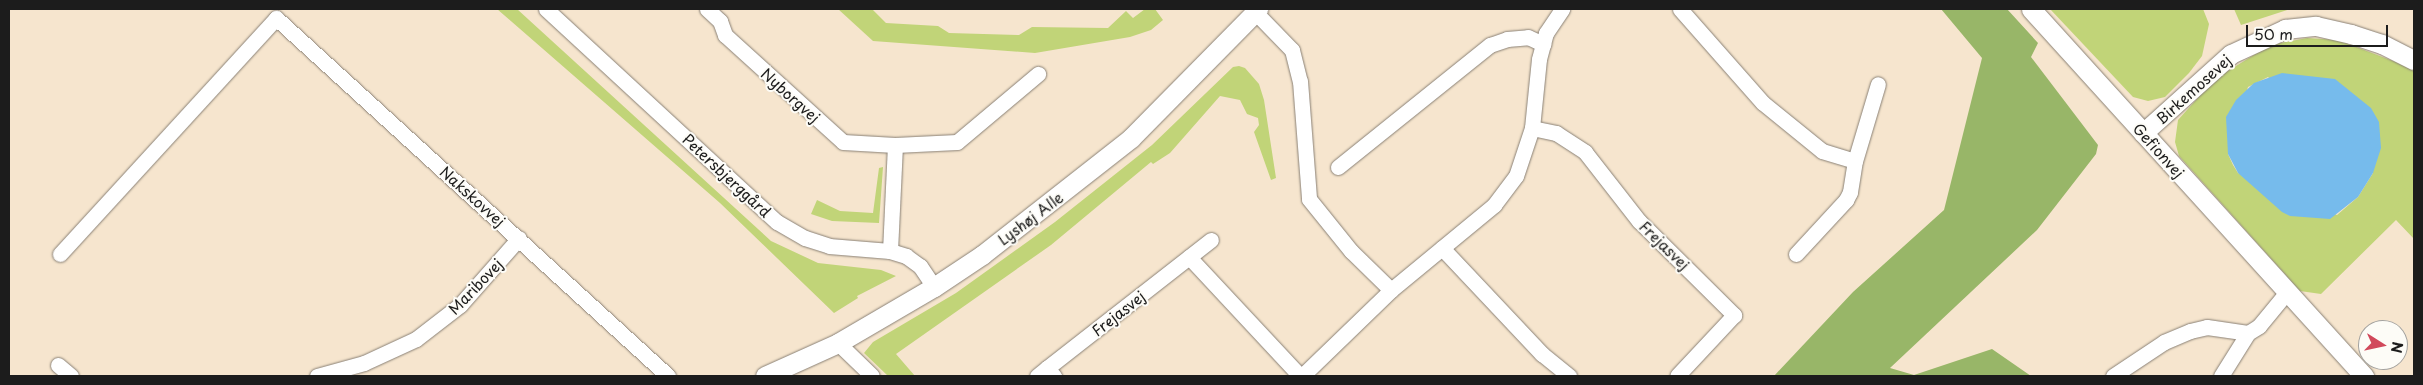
<!DOCTYPE html>
<html>
<head>
<meta charset="utf-8">
<style>
	body { margin:0 }
	#map { position:relative; width:2423px; height:385px; overflow:hidden; background:#f6e5ce; font-family:"Playpen Sans",sans-serif }
	div>[style] { position:absolute }
	.green>* { inset:0; background:#c1d478 }
	.forest>* { inset:0; background:#98b668 }
	.water>* { inset:0; background:#76bbec }
	.roads { filter:drop-shadow(0 0 1px #898075) drop-shadow(0 0 1px #898075) }
	.minor>* { height:15px; margin:-7.5px; padding:0 7.5px; transform-origin:7.5px; border-radius:7.5px; background:#fff }
	.tertiary>* { height:19px; margin:-9.5px; padding:0 9.5px; transform-origin:9.5px; border-radius:9.5px; background:#fff }
	span { translate:-50% -50%; white-space:nowrap; text-align:center; line-height:1.15; -webkit-text-stroke:4px #fdfcf7; paint-order:stroke }
	.street-label { font-size:15px; color:#1c1c1c }
	.frame { position:absolute; inset:0; border:10px solid #1c1c1c; pointer-events:none }
	.north { position:absolute; left:2358px; top:320px; width:50px; height:50px; box-sizing:border-box; background:#fdfcf7; border:1px solid #a3a29f; border-radius:50%; rotate:100deg; font-size:14px; font-weight:700; line-height:20px; text-align:center; color:#1c1c1c }
	.north::after { content:''; display:block; margin:auto; width:18px; height:22px; background:#d1495b; clip-path:polygon(50% 0,100% 100%,50% 72%,0 100%) }
	.scale { position:absolute; left:2246px; top:25px; width:142px; height:22px; box-sizing:border-box; border:2px solid #1c1c1c; border-top:0; padding-left:6px; font-size:15px; line-height:18px; white-space:nowrap; color:#1c1c1c; -webkit-text-stroke:4px #fdfcf7; paint-order:stroke }
</style>
</head>
<body>
<div id="map">
	<div class="green">
		<div style="clip-path:polygon(497px 9px,517px 9px,771px 241px,818px 263px,881px 270px,896px 276px,857px 296px,858px 298px,834px 313px,720px 203px)"></div>
		<div style="clip-path:polygon(838px 9px,872px 9px,886px 23px,938px 26px,949px 33px,1019px 35px,1032px 27px,1108px 28px,1126px 11px,1133px 18px,1145px 9px,1155px 9px,1163px 20px,1151px 30px,1130px 37px,1035px 53px,873px 41px)"></div>
		<div style="clip-path:polygon(2050px 9px,2203px 9px,2209px 24px,2202px 56px,2189px 73px,2165px 97px,2148px 101px,2133px 97px)"></div>
		<div style="clip-path:polygon(2234px 9px,2290px 9px,2241px 25px)"></div>
		<div style="clip-path:polygon(evenodd,2307px 38px,2338px 40px,2414px 69px,2414px 239px,2396px 220px,2321px 294px,2300px 291px,2179px 156px,2175px 142px,2178px 120px,2215px 79px,2270px 45px,2307px 38px,2268px 77px,2373px 173px,2358px 197px,2337px 215px,2238px 173px,2233px 165px,2228px 154px,2248px 87px,2268px 77px)"></div>
		<div style="clip-path:polygon(1239px 66px,1245px 68px,1259px 84px,1264px 100px,1276px 178px,1271px 180px,1254px 132px,1259px 125px,1258px 118px,1247px 114px,1240px 100px,1220px 96px,1170px 153px,1153px 164px,1151px 162px,1051px 245px,896px 354px,915px 376px,888px 376px,864px 353px,873px 342px,956px 293px,1055px 222px,1152px 145px,1233px 67px)"></div>
		<div style="clip-path:polygon(883px 167px,879px 223px,832px 221px,811px 214px,817px 200px,840px 211px,873px 213px,879px 168px)"></div>
	</div>
	<div class="forest">
		<div style="clip-path:polygon(1941px 9px,2007px 9px,2038px 43px,2031px 57px,2098px 145px,2096px 154px,2037px 230px,1890px 368px,1914px 375px,1992px 349px,2031px 376px,1774px 376px,1853px 292px,1944px 210px,1982px 58px)"></div>
	</div>
	<div class="water">
		<div style="clip-path:polygon(2282px 73px,2335px 79px,2371px 108px,2379px 122px,2381px 148px,2373px 173px,2358px 197px,2330px 219px,2290px 216px,2282px 212px,2238px 173px,2228px 154px,2226px 117px,2236px 100px,2254px 83px)"></div>
	</div>
	<div class="roads">
		<div class="minor">
			<div style="left:546px;top:9px;width:314px;rotate:42.7deg"></div>
			<div style="left:777px;top:222px;width:32px;rotate:30deg"></div>
			<div style="left:805px;top:238px;width:25px;rotate:18deg"></div>
			<div style="left:829px;top:246px;width:61px;rotate:4.7deg"></div>
			<div style="left:890px;top:251px;width:17px;rotate:17deg"></div>
			<div style="left:906px;top:256px;width:17px;rotate:36deg"></div>
			<div style="left:920px;top:266px;width:25px;rotate:56deg"></div>
			<div style="left:707px;top:9px;width:18px;rotate:43deg"></div>
			<div style="left:720px;top:21px;width:15px;rotate:70deg"></div>
			<div style="left:725px;top:35px;width:159px;rotate:42.2deg"></div>
			<div style="left:843px;top:142px;width:52px;rotate:3.3deg"></div>
			<div style="left:895px;top:145px;width:62px;rotate:-2.8deg"></div>
			<div style="left:957px;top:142px;width:106px;rotate:-40deg"></div>
			<div style="left:1680px;top:9px;width:125px;rotate:48.6deg"></div>
			<div style="left:1763px;top:103px;width:76px;rotate:39.1deg"></div>
			<div style="left:1822px;top:151px;width:34px;rotate:17deg"></div>
			<div style="left:1855px;top:161px;width:80px;rotate:-73.4deg"></div>
			<div style="left:1255px;top:12px;width:53px;rotate:45.8deg"></div>
			<div style="left:1292px;top:50px;width:32px;rotate:76deg"></div>
			<div style="left:1300px;top:81px;width:118px;rotate:85.6deg"></div>
			<div style="left:1309px;top:199px;width:67px;rotate:51.1deg"></div>
			<div style="left:1351px;top:251px;width:56px;rotate:44.3deg"></div>
			<div style="left:1391px;top:290px;width:134px;rotate:-39.5deg"></div>
			<div style="left:1494px;top:205px;width:36px;rotate:-53deg"></div>
			<div style="left:1516px;top:176px;width:51px;rotate:-71.6deg"></div>
			<div style="left:1532px;top:128px;width:69px;rotate:-84.2deg"></div>
			<div style="left:1539px;top:59px;width:27px;rotate:-75deg"></div>
			<div style="left:1546px;top:33px;width:29px;rotate:-56deg"></div>
			<div style="left:1532px;top:128px;width:25px;rotate:12deg"></div>
			<div style="left:1556px;top:133px;width:35px;rotate:33deg"></div>
			<div style="left:1585px;top:152px;width:88px;rotate:52deg"></div>
			<div style="left:1639px;top:221px;width:134px;rotate:44.7deg"></div>
			<div style="left:1734px;top:315px;width:83px;rotate:133.1deg"></div>
			<div style="left:1338px;top:167px;width:195px;rotate:-38.8deg"></div>
			<div style="left:1490px;top:45px;width:18px;rotate:-19deg"></div>
			<div style="left:1507px;top:39px;width:21px;rotate:-5deg"></div>
			<div style="left:1528px;top:37px;width:17px;rotate:25deg"></div>
			<div style="left:1442px;top:248px;width:146px;rotate:46.7deg"></div>
			<div style="left:1542px;top:354px;width:35px;rotate:39deg"></div>
			<div style="left:890px;top:251px;width:106px;rotate:-87.3deg"></div>
			<div style="left:60px;top:254px;width:320px;rotate:-47.5deg"></div>
			<div style="left:276px;top:18px;width:531px;rotate:42.4deg"></div>
			<div style="left:1796px;top:254px;width:74px;rotate:-47.2deg"></div>
			<div style="left:1846px;top:200px;width:9px;rotate:-63deg"></div>
			<div style="left:1850px;top:192px;width:31px;rotate:-81deg"></div>
			<div style="left:1189px;top:257px;width:163px;rotate:47deg"></div>
			<div style="left:838px;top:343px;width:47px;rotate:44.1deg"></div>
			<div style="left:58px;top:365px;width:17px;rotate:40deg"></div>
			<div style="left:1047px;top:368px;width:208px;rotate:-38deg"></div>
			<div style="left:317px;top:376px;width:49px;rotate:-15.5deg"></div>
			<div style="left:364px;top:363px;width:57px;rotate:-24.8deg"></div>
			<div style="left:416px;top:339px;width:56px;rotate:-37.7deg"></div>
			<div style="left:460px;top:305px;width:89px;rotate:-48.6deg"></div>
			<div style="left:1037px;top:376px;width:13px;rotate:-39deg"></div>
			<div style="left:1047px;top:368px;width:11px;rotate:49deg"></div>
			<div style="left:1302px;top:376px;width:124px;rotate:-44deg"></div>
			<div style="left:2113px;top:376px;width:61px;rotate:-33.7deg"></div>
			<div style="left:2164px;top:342px;width:28px;rotate:-23deg"></div>
			<div style="left:2190px;top:331px;width:17px;rotate:-13deg"></div>
			<div style="left:2207px;top:327px;width:41px;rotate:8.3deg"></div>
			<div style="left:2248px;top:333px;width:13px;rotate:-32deg"></div>
			<div style="left:2259px;top:326px;width:44px;rotate:-50.5deg"></div>
			<div style="left:2221px;top:376px;width:51px;rotate:-57.9deg"></div>
		</div>
		<div class="tertiary">
			<div style="left:2031px;top:9px;width:496px;rotate:47.8deg"></div>
			<div style="left:2143px;top:133px;width:118px;rotate:-41.9deg"></div>
			<div style="left:2231px;top:54px;width:60px;rotate:-24.8deg"></div>
			<div style="left:2285px;top:29px;width:31px;rotate:-6deg"></div>
			<div style="left:2316px;top:26px;width:36px;rotate:13deg"></div>
			<div style="left:2351px;top:34px;width:33px;rotate:18deg"></div>
			<div style="left:2382px;top:44px;width:36px;rotate:27deg"></div>
			<div style="left:765px;top:376px;width:80px;rotate:-24.3deg"></div>
			<div style="left:838px;top:343px;width:111px;rotate:-30.3deg"></div>
			<div style="left:934px;top:287px;width:58px;rotate:-33.7deg"></div>
			<div style="left:982px;top:255px;width:189px;rotate:-38.1deg"></div>
			<div style="left:1131px;top:138px;width:181px;rotate:-45.4deg"></div>
		</div>
	</div>
	<div class="street-label">
		<span style="left:2193px;top:89px;rotate:-42deg">Birkemosevej</span>
		<span style="left:791px;top:95px;rotate:42deg">Nyborgvej</span>
		<span style="left:2159px;top:150px;rotate:48deg">Gefionvej</span>
		<span style="left:727px;top:175px;rotate:43deg">Petersbjerggård</span>
		<span style="left:473px;top:196px;rotate:42deg">Nakskovvej</span>
		<span style="left:1030px;top:218px;rotate:-37deg">Lyshøj Alle</span>
		<span style="left:1665px;top:245px;rotate:44deg">Frejasvej</span>
		<span style="left:475px;top:286px;rotate:-46deg">Maribovej</span>
		<span style="left:1118px;top:313px;rotate:-38deg">Frejasvej</span>
	</div>
	<div class="frame"></div>
	<div class="north">N</div>
	<div class="scale">50 m</div>
</div>
</body>
</html>
